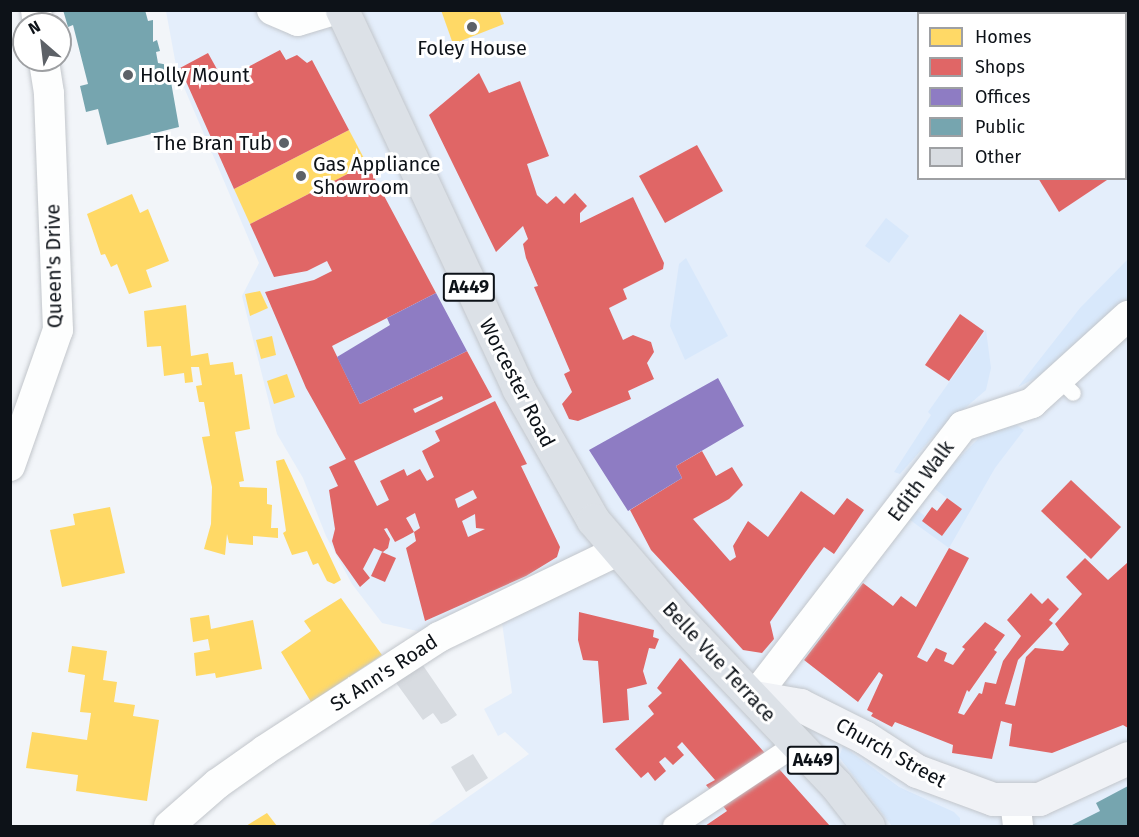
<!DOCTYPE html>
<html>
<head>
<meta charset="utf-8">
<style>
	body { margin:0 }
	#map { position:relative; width:1139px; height:837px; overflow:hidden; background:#f2f5f9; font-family:"Fira Sans",sans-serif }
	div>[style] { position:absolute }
	.built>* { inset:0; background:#e4eefb }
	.green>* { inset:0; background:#d8e8fb }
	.homes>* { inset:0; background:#ffd966 }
	.shops>* { inset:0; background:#e06666 }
	.offices>* { inset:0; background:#8e7cc3 }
	.public>* { inset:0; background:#76a5af }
	.building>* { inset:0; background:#d8dce1 }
	.roads { filter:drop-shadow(0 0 2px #c2c6cb) drop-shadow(0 0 2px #c2c6cb) }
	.service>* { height:15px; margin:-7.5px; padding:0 7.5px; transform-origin:7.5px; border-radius:7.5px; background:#fdfefe }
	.pedestrian>* { height:22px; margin:-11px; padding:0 11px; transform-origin:11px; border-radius:11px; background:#fdfefe }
	.minor>* { height:30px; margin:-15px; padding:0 15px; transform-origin:15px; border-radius:15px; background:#fdfefe }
	.secondary>* { height:33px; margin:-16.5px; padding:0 16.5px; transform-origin:16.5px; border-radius:16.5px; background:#f0f2f6 }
	.trunk>* { height:33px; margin:-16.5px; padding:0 16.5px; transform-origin:16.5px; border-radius:16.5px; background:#dce1e7 }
	.dots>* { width:16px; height:16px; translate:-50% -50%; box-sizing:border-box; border:3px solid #fff; border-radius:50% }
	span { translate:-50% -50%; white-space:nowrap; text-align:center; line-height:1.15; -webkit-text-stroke:6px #fff; paint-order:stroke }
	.shield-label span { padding:2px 4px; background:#fff; border:2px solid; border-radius:4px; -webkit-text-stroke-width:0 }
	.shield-label { font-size:18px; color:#0d1218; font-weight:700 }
	.poi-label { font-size:20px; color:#0d1218 }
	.left { translate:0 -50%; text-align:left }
	.right { translate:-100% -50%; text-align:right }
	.street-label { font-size:20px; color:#0d1218 }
	.frame { position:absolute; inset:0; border:12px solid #0d1218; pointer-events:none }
	.legend { position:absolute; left:917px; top:12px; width:210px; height:168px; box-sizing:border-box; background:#fff; border:2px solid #9ea0a3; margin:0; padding:8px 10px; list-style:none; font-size:18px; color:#0d1218 }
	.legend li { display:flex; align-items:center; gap:12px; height:30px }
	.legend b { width:30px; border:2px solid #9ea0a3 }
	.north { position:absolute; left:12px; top:12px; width:60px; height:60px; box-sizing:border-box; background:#fff; border:2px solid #9ea0a3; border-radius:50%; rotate:332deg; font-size:16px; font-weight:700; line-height:24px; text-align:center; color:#0d1218 }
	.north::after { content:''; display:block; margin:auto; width:21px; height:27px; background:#5d6167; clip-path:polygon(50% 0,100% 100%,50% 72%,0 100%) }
</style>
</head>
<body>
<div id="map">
	<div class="built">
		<div style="clip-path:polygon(evenodd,166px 11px,1128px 11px,1128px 826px,427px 826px,529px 754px,505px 732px,498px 736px,484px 709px,512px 693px,499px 602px,426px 633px,382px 623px,352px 584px,326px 536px,303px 478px,277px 434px,242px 296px,259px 263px,177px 71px,166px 11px,918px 14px,1126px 14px,1126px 178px,918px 178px,918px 14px)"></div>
	</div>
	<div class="green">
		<div style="clip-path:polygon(886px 218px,909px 236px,889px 263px,865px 246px)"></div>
		<div style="clip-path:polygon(686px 258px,728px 336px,685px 360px,670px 326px,679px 264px)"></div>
		<div style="clip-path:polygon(1128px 259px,1128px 301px,1044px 374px,1018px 387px,1080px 308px)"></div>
		<div style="clip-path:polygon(986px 330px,991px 368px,986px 390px,938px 431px,900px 474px,894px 472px,931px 415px,928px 412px)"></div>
		<div style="clip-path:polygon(1010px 421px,1024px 430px,995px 468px,949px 548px,910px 520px,917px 510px,925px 516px,923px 521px,942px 536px,961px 509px,931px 486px,987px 430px)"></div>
		<div style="clip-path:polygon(843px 746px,899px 787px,954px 812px,960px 818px,960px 826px,892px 826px,839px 757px)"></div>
	</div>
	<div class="homes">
		<div style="clip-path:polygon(441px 10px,499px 10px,504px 24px,453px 44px)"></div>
		<div style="clip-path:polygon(349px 130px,367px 164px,250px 224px,234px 189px)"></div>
		<div style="clip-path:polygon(132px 194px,140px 213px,148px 209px,169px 261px,146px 270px,152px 287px,129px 294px,117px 264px,111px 267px,105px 254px,101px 255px,87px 214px)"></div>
		<div style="clip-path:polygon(260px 291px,268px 308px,250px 316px,245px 294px)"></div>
		<div style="clip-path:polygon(186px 305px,191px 356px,208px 353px,210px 365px,233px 362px,235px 375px,242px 374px,250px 429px,235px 432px,244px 481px,239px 482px,240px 487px,267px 488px,267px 504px,272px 505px,271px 528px,278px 528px,278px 538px,253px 536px,253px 545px,229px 543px,227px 534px,225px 555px,204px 549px,211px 524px,212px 487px,202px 437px,210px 436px,204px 402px,199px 402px,196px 386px,202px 385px,199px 367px,191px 367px,193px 382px,185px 383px,184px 373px,164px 376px,161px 346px,147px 347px,144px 311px)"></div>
		<div style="clip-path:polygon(272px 336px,276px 355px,261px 359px,256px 340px)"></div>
		<div style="clip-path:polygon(287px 374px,295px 397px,274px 404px,267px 381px)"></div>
		<div style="clip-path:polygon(284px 459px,341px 580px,334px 584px,327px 581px,318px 563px,313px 565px,307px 551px,292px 555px,283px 533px,286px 531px,276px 461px)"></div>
		<div style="clip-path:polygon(110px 507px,125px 573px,62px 587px,50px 530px,75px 525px,73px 514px)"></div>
		<div style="clip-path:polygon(341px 598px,382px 655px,311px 702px,281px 652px,311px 631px,304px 621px)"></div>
		<div style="clip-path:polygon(209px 615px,211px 629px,253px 620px,262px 669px,216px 678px,215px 673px,196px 676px,194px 653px,210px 650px,208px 639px,193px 642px,190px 618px)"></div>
		<div style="clip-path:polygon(72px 646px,107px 651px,103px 680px,117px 682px,114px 702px,135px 705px,133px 716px,159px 720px,147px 801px,76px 791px,78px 775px,26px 768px,32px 732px,87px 740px,91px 713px,80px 712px,85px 675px,68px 672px)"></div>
		<div style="clip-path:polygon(267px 813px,277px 826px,246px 826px)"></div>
	</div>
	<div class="shops">
		<div style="clip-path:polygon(931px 10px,1128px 10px,1128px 90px,1126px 92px,1126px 14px)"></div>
		<div style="clip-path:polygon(280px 50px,286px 60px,297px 55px,307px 63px,312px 60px,349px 130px,234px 189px,180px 68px,208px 53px,223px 80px)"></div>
		<div style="clip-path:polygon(479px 73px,489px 93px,520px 81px,549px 156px,527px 164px,537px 195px,547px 204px,556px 196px,564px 204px,575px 193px,587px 206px,580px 213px,580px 223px,633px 197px,664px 263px,663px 269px,623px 289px,627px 299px,609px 308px,623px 340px,633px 335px,651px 342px,654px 352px,647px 363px,654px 379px,628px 391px,631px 399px,578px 421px,569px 419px,562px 404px,572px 392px,564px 374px,570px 371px,534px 287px,538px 286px,526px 258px,523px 244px,528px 239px,523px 226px,496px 252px,429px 115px)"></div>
		<div style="clip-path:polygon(697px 145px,723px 191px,665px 223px,639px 176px)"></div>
		<div style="clip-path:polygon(evenodd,367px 164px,436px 293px,332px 346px,360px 404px,467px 351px,492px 397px,354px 461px,377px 506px,389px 500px,380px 481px,404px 469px,407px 476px,420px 469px,427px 481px,434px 477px,422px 451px,440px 441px,435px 431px,495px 401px,527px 464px,521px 466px,560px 547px,557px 557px,526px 576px,425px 621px,406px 548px,416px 541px,414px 532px,420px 528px,415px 513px,406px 518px,414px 532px,403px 538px,395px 542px,387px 528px,384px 529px,390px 539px,388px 548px,383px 552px,374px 548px,363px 569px,370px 578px,360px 587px,336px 553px,332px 541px,335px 529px,329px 490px,338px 486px,329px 467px,346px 459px,306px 388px,265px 292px,314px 280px,332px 271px,327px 261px,307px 271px,274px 277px,250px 224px,367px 164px,442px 396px,443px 399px,415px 413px,413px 409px,442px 396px,367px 164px,473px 490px,477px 498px,458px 508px,455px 499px,473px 490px,367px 164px,475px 514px,476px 528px,485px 529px,468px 537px,462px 521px,475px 514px)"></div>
		<div style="clip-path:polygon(1038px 178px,1110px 178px,1059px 212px)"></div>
		<div style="clip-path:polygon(960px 314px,984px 331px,949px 381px,925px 365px)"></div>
		<div style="clip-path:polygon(702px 451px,716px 476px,732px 467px,743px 485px,729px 499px,693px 519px,730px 561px,736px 557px,733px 546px,748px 521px,768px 537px,801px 491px,834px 515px,847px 498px,864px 510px,834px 554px,824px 547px,812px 563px,770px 622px,774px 639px,762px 653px,743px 650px,694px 596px,651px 550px,630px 510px,682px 478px,676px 466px)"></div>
		<div style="clip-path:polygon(1071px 480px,1121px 527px,1091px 559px,1041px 511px)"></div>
		<div style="clip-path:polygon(947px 498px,962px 509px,942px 536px,922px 521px,932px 507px,937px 511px)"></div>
		<div style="clip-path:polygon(949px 548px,969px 558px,917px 657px,927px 662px,936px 648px,947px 653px,944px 661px,953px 665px,965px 649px,962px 647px,985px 622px,1005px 635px,994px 650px,997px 652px,969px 692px,967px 690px,958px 713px,964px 715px,979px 693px,982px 694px,985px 682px,996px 684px,1003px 661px,1021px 636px,1007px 620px,1031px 593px,1042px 604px,1048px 598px,1059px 609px,1049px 620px,1053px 623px,1018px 660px,1005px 704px,1015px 706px,1026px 657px,1035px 648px,1063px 651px,1069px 644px,1055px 624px,1082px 594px,1066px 577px,1085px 558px,1108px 580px,1127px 563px,1128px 728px,1123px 725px,1052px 753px,1009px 746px,1012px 724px,1001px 721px,992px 759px,952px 753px,953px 745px,895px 722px,892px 727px,871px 716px,873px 713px,867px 710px,883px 675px,879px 672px,858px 702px,804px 660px,863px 583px,893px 606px,901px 596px,916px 607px)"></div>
		<div style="clip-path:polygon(382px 552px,396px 558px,385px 582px,371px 576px)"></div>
		<div style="clip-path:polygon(579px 612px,654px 630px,653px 637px,659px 639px,655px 649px,649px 648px,643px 671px,647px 684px,627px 689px,629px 720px,603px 723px,598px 661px,583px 660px,578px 640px)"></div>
		<div style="clip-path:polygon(680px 658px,830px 826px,705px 826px,727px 811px,706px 785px,715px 780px,682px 742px,677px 747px,684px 755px,673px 765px,665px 757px,659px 762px,666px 771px,655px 781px,648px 772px,641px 778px,615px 749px,654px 714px,648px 706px,662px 693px,657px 688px)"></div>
	</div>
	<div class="offices">
		<div style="clip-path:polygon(436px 293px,467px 351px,360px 404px,337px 357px,390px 325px,387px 318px)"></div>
		<div style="clip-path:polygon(718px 378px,744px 426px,676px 466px,682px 478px,628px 511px,589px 450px)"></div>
	</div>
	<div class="public">
		<div style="clip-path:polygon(63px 10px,145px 10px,148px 21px,153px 20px,153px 42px,157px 40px,160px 51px,156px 52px,158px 63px,168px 65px,179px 127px,107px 145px,98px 109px,86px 112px,80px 86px,88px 84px,73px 25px,68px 27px)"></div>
		<div style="clip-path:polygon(1128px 786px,1128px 826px,1070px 826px,1100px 811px,1096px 803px)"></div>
	</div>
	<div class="building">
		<div style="clip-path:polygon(420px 661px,457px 715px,447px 722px,441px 724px,433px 713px,423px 720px,394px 680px)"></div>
		<div style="clip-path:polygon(473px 754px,488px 778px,466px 792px,451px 767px)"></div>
	</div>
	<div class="roads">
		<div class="service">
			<div style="left:1060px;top:380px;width:18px;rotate:45deg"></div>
		</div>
		<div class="pedestrian">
			<div style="left:674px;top:826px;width:148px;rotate:-33.7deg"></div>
		</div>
		<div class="minor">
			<div style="left:36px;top:10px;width:14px;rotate:82deg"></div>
			<div style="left:272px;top:10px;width:28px;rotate:23deg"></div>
			<div style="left:298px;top:21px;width:38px;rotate:-17deg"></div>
			<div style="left:10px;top:466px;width:144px;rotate:-70.6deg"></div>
			<div style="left:58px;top:330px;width:237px;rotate:-92.2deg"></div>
			<div style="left:49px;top:93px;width:33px;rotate:-99deg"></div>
			<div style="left:754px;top:697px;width:342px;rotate:-52.4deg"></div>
			<div style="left:963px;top:426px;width:73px;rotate:-18.4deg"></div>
			<div style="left:1032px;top:403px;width:130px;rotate:-42.2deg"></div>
			<div style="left:1015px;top:801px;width:25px;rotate:83deg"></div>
			<div style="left:169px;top:826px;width:64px;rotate:-41.2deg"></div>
			<div style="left:217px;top:784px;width:59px;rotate:-35.3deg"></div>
			<div style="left:265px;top:750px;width:207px;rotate:-33deg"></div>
			<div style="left:439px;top:637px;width:199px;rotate:-25.7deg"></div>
		</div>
		<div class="secondary">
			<div style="left:754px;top:697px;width:47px;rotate:9.9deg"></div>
			<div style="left:800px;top:705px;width:72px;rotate:26.6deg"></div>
			<div style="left:864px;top:737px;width:63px;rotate:32.7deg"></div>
			<div style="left:917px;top:771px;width:81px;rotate:20.2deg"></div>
			<div style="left:993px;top:799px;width:46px"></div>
			<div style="left:1039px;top:799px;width:98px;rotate:-24.7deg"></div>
		</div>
		<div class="trunk">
			<div style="left:342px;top:10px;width:417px;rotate:65deg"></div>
			<div style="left:518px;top:388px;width:152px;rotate:60.4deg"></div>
			<div style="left:593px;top:520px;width:129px;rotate:49.4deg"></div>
			<div style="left:677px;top:618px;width:231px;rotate:46.4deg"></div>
			<div style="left:836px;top:785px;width:52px;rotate:52deg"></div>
		</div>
	</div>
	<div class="dots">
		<div style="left:472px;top:27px;background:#5d6167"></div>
		<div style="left:128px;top:75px;background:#5d6167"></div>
		<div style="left:284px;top:143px;background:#5d6167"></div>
		<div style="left:301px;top:176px;background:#5d6167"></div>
	</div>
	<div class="shield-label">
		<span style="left:469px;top:287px">A449</span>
		<span style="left:813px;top:760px">A449</span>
	</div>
	<div class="poi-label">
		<span style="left:472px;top:48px">Foley House</span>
		<span class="left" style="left:140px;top:75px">Holly Mount</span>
		<span class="right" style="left:272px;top:143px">The Bran Tub</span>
		<span class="left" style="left:313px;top:176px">Gas Appliance<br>Showroom</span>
	</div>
	<div class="street-label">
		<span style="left:54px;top:266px;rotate:-91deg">Queen's Drive</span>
		<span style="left:517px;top:383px;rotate:63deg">Worcester Road</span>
		<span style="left:921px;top:481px;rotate:-53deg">Edith Walk</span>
		<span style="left:719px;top:662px;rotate:47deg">Belle Vue Terrace</span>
		<span style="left:384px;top:673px;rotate:-33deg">St Ann's Road</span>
		<span style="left:891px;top:753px;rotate:29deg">Church Street</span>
	</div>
	<div class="frame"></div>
	<ul class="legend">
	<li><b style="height:16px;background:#ffd966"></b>Homes</li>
	<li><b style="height:16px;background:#e06666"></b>Shops</li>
	<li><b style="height:16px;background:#8e7cc3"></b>Offices</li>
	<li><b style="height:16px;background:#76a5af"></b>Public</li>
	<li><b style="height:16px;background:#d8dce1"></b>Other</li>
	</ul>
	<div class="north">N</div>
</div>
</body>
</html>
